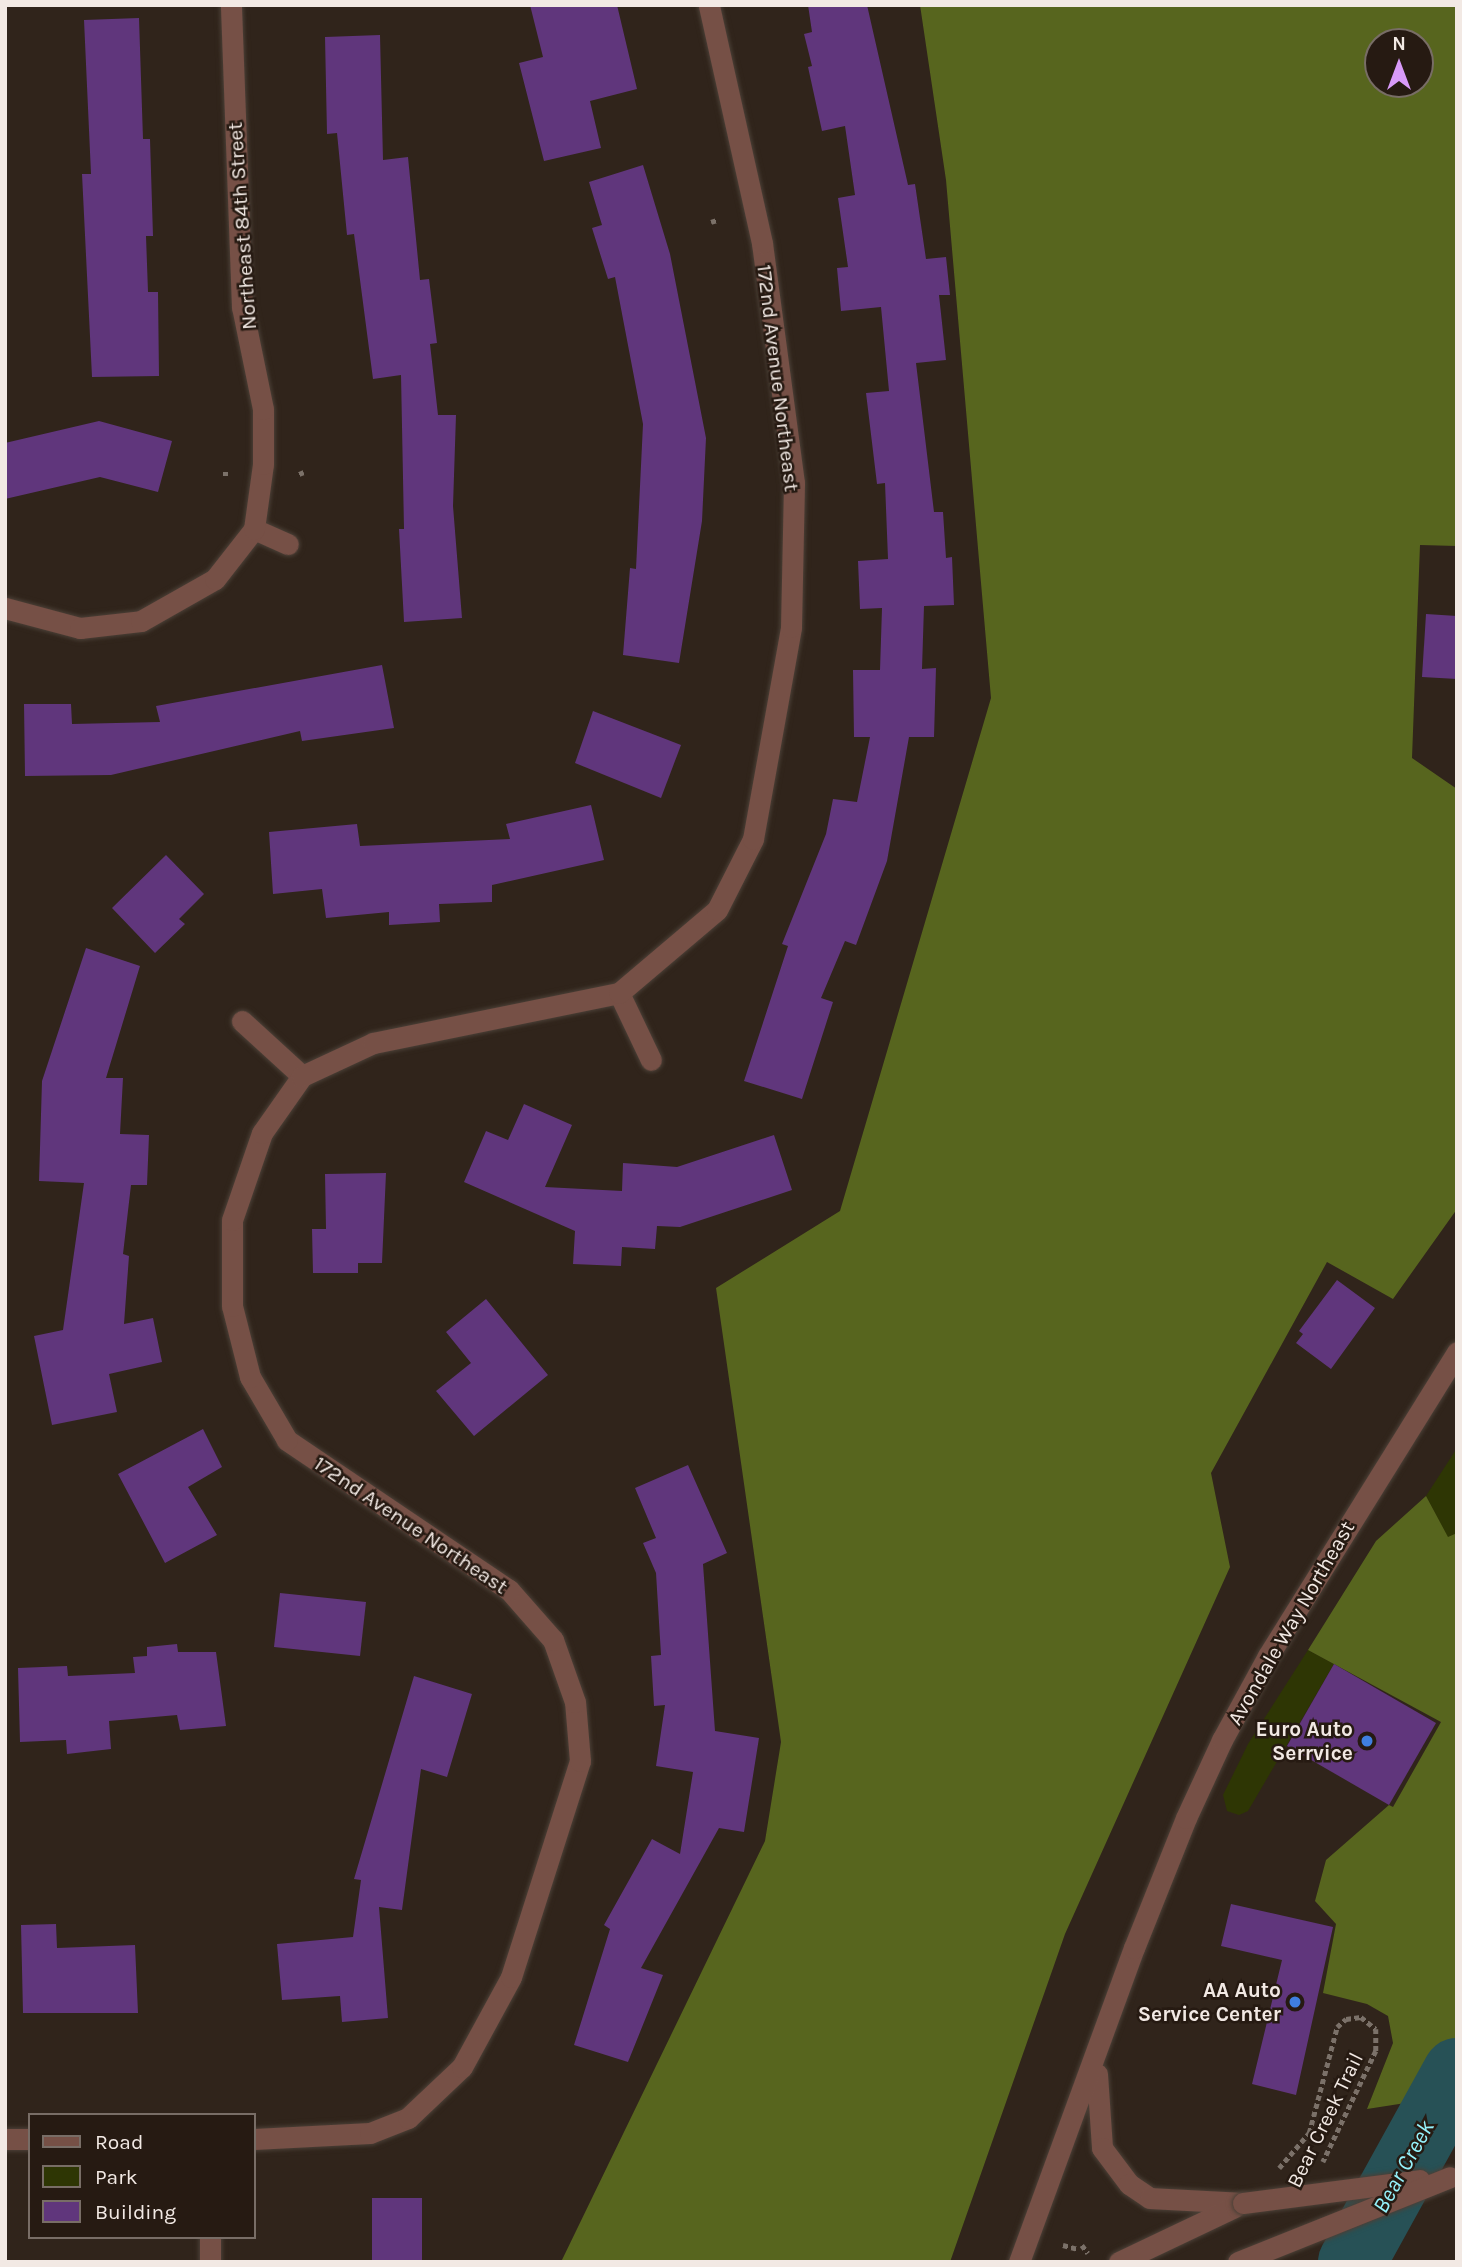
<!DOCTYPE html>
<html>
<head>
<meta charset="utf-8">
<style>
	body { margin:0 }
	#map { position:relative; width:1462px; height:2267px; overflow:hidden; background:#30241b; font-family:Karla,sans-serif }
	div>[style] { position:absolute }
	.green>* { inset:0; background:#2e3604 }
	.forest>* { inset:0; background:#57651e }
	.river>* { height:68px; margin:-34px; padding:0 34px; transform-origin:34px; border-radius:34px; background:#275156 }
	.building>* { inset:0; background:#60367c }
	.path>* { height:4.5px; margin-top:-2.25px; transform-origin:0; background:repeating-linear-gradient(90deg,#7b7169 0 5px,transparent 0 8.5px) }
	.roads { filter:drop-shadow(0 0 2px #4b4037) drop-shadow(0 0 2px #4b4037) }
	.minor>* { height:21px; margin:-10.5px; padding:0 10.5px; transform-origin:10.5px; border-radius:10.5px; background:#765046 }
	.tertiary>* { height:21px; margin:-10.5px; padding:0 10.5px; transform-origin:10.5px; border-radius:10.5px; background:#765046 }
	.bridges { filter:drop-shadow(0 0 2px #4b4037) drop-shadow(0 0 2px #4b4037) }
	.tertiary-bridge>* { height:21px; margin:-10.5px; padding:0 10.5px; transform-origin:10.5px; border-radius:10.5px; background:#765046 }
	.dots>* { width:19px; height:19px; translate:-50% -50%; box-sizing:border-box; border:4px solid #261a12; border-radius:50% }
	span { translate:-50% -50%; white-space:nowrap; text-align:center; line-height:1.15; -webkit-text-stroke:5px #261a12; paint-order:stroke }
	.street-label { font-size:21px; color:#f2e9e4 }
	.poi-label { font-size:21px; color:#f2e9e4; font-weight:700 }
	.right { translate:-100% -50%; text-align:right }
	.water-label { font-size:23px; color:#95f2fb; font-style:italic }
	.frame { position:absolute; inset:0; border:7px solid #f2e9e4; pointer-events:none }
	.legend { position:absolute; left:28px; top:2113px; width:228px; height:126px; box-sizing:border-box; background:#261a12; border:2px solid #786d66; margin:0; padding:9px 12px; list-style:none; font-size:21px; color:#f2e9e4 }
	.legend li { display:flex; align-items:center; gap:14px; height:35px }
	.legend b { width:35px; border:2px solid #786d66 }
	.north { position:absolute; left:1364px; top:28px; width:70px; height:70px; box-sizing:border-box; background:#261a12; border:2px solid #786d66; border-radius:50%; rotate:0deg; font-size:19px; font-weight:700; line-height:28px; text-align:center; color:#f2e9e4 }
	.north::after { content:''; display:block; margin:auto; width:24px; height:32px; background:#d89af8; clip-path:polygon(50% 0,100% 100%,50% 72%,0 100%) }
</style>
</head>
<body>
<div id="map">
	<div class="green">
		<div style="clip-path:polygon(1457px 1448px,1457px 1533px,1448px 1538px,1426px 1496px)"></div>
		<div style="clip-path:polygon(1308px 1650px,1334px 1664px,1248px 1811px,1239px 1815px,1227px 1811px,1223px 1795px,1248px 1744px)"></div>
	</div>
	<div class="forest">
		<div style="clip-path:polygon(evenodd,920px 5px,1457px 5px,1457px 546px,1420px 545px,1412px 758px,1457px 789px,1457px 1209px,1393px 1299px,1327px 1262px,1211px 1473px,1230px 1567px,1065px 1934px,950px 2262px,561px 2262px,765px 1841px,781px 1742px,716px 1288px,840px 1211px,991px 698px,946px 180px,920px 5px,1378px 42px,1420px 42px,1420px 84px,1378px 84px,1378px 42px)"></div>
		<div style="clip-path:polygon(1426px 1496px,1448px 1537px,1457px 1533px,1457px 2095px,1367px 2109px,1393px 2043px,1388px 2016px,1367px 2004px,1323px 1993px,1336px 1924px,1315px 1901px,1326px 1860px,1389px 1805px,1393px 1807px,1441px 1722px,1308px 1650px,1376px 1541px)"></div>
	</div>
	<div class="river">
		<div style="left:1352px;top:2262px;width:217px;rotate:-61.1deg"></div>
	</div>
	<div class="building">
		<div style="clip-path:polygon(530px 5px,617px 5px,637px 89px,590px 101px,601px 148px,544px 161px,519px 63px,543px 57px)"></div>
		<div style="clip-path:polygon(808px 5px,867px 5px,908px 185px,915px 184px,926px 259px,946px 257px,950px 295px,939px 295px,946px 360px,916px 363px,934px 512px,943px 512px,946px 558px,952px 557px,954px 605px,924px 606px,922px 669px,936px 668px,934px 737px,909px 737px,887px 861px,856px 945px,845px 941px,821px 998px,833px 1002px,802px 1099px,744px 1081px,788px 946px,782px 944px,826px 834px,833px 799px,857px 802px,870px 737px,854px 737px,853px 670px,880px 670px,882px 608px,860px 609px,858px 561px,888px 559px,885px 483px,877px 484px,866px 393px,889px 391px,881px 307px,841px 311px,837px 268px,848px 267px,838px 198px,855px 195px,845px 126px,822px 131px,808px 67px,812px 66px,804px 34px,812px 32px)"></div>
		<div style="clip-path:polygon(139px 18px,143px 139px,150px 139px,153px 236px,146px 236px,148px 292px,158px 292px,159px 376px,92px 377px,82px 174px,91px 174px,84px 20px)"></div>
		<div style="clip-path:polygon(380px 35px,383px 160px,408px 157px,420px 280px,429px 279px,437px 343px,430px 344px,438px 415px,456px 415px,453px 506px,462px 618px,404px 622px,399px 529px,404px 529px,401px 375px,373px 379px,354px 234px,347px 235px,337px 133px,327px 134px,325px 37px)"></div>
		<div style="clip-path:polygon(643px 165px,670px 254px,706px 438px,702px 521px,679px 663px,623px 655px,630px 568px,636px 569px,643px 424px,615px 277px,608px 279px,592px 228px,602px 225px,589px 182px)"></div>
		<div style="clip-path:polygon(99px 421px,172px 441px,158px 492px,100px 477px,5px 499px,5px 443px)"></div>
		<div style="clip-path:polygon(1426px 614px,1457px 616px,1457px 679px,1422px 677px)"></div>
		<div style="clip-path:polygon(382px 665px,394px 728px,302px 741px,300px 731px,111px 775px,25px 776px,24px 704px,71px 704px,72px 724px,160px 722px,156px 706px)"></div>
		<div style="clip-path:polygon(593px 711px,681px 745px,661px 798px,575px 763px)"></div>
		<div style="clip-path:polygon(591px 805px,604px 860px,492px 885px,492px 902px,439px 904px,440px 922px,389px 925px,389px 912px,326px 918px,322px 889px,273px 894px,269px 832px,357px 824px,360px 846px,510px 839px,506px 824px)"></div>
		<div style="clip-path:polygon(166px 855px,204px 894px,179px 919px,185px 924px,155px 953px,112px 908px)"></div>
		<div style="clip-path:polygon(86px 948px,140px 966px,106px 1078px,123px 1078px,120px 1134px,149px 1135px,147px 1185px,131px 1185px,123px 1254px,129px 1256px,124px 1324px,153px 1318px,162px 1362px,109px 1374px,117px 1412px,52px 1425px,34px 1336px,63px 1330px,84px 1183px,39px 1181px,42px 1081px)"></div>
		<div style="clip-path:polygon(524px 1104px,572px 1125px,545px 1187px,622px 1191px,623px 1163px,677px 1167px,774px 1135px,792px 1190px,680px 1227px,657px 1226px,655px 1249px,622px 1247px,621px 1266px,573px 1264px,575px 1231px,464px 1182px,486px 1131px,508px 1140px)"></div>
		<div style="clip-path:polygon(386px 1173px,382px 1263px,358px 1263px,358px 1273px,313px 1273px,312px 1229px,326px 1229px,325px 1174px)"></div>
		<div style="clip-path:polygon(1337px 1280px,1375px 1308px,1331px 1369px,1296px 1343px,1303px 1334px,1299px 1331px)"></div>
		<div style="clip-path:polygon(486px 1299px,548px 1375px,474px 1436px,436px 1391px,471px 1363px,446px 1332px)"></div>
		<div style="clip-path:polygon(203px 1429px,222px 1467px,188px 1487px,217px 1535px,165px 1563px,118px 1474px)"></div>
		<div style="clip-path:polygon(688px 1465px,727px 1553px,703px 1564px,715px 1731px,759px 1738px,744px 1832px,719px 1828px,641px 1968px,663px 1975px,628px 2062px,574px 2045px,610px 1929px,604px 1925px,652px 1839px,680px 1854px,693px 1772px,656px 1766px,665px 1705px,654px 1706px,651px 1656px,661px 1655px,656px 1573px,643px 1543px,656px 1538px,635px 1488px)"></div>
		<div style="clip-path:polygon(280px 1593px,366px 1602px,360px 1656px,274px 1647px)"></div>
		<div style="clip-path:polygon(177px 1644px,178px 1652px,216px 1652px,226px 1726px,180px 1730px,177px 1715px,109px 1721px,111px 1749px,67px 1754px,66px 1740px,20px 1742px,18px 1668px,67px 1666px,68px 1676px,135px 1673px,133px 1657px,147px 1656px,147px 1647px)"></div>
		<div style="clip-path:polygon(1334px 1664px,1436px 1723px,1389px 1805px,1287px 1746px)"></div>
		<div style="clip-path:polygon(414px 1676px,472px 1694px,447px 1777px,421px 1769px,402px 1910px,379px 1907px,388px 2018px,342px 2022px,340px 1996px,282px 2000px,277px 1944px,353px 1937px,361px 1880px,354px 1879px)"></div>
		<div style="clip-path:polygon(1231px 1904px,1333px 1927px,1296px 2095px,1252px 2084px,1282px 1960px,1221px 1946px)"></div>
		<div style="clip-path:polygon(56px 1924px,57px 1948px,135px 1945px,138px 2013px,23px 2013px,21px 1925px)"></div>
		<div style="clip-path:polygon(372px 2198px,422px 2198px,422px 2262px,372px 2262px)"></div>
	</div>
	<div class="path">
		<div style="left:711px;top:222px;width:6px;rotate:-18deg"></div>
		<div style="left:223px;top:474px;width:5px"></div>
		<div style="left:299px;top:474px;width:5px;rotate:-22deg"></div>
		<div style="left:1279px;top:2168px;width:46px;rotate:-49.4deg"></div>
		<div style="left:1309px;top:2133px;width:110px;rotate:-75.2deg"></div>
		<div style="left:1337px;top:2027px;width:12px;rotate:-42deg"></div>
		<div style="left:1346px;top:2019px;width:15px;rotate:-8deg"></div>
		<div style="left:1361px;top:2017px;width:19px;rotate:39deg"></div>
		<div style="left:1376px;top:2029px;width:22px;rotate:90deg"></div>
		<div style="left:1376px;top:2051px;width:123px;rotate:115.5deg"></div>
		<div style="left:1063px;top:2245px;width:16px;rotate:15deg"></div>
		<div style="left:1082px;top:2245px;width:10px;rotate:53deg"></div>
	</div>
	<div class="roads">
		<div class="minor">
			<div style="left:254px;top:529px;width:37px;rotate:24deg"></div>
			<div style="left:5px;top:608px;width:78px;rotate:14.9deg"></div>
			<div style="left:80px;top:628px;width:61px;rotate:-6.5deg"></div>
			<div style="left:141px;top:621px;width:85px;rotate:-29.6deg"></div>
			<div style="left:215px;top:579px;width:63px;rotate:-52deg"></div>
			<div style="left:254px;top:529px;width:66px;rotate:-82.1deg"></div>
			<div style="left:263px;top:464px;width:55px;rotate:-90deg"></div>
			<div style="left:263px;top:409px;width:104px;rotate:-101.6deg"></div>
			<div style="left:242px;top:307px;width:302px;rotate:-92.1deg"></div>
			<div style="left:619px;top:993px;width:74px;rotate:64.5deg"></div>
			<div style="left:242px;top:1021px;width:81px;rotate:42.5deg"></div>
			<div style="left:5px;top:2139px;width:25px"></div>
			<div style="left:254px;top:2139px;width:116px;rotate:-3deg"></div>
			<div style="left:370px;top:2133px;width:41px;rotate:-21.5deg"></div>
			<div style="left:408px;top:2118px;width:74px;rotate:-43.4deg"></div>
			<div style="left:462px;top:2067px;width:102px;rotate:-61.4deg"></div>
			<div style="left:511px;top:1977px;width:227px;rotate:-72.3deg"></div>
			<div style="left:580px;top:1761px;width:59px;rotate:-94.8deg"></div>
			<div style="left:575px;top:1702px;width:66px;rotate:-109.5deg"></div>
			<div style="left:553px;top:1640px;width:67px;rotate:-131.3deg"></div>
			<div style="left:509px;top:1590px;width:268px;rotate:-146deg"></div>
			<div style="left:287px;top:1440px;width:73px;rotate:-120.4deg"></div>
			<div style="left:250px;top:1377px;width:73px;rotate:-104.2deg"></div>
			<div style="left:232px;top:1306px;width:86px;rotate:-90deg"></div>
			<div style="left:232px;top:1220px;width:92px;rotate:-71deg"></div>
			<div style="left:262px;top:1133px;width:70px;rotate:-54.9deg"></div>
			<div style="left:302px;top:1076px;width:78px;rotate:-24.9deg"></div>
			<div style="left:373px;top:1043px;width:251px;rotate:-11.5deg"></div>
			<div style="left:619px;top:993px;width:128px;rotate:-40.3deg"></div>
			<div style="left:717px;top:910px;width:80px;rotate:-63.1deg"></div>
			<div style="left:753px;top:839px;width:215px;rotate:-79.8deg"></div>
			<div style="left:791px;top:627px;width:144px;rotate:-88.8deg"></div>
			<div style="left:794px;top:483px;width:242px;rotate:-97.6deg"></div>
			<div style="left:762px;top:243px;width:244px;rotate:-102.6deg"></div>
			<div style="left:210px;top:2237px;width:25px;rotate:90deg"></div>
		</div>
		<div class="tertiary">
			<div style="left:1097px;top:2074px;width:74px;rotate:86.1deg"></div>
			<div style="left:1102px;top:2148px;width:45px;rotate:53.1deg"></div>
			<div style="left:1129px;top:2184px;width:25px;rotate:34deg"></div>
			<div style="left:1150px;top:2198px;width:93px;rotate:3.1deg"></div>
			<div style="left:1019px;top:2262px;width:334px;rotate:-69.9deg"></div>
			<div style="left:1134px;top:1948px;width:140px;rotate:-68.2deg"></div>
			<div style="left:1186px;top:1818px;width:86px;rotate:-65.2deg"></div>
			<div style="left:1222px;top:1740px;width:96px;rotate:-61.3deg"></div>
			<div style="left:1268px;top:1656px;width:358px;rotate:-58.1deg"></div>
			<div style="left:1119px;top:2262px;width:128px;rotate:-25.4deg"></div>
		</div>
	</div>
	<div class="bridges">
		<div class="tertiary-bridge">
			<div style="left:1243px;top:2203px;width:178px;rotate:-7.4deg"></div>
			<div style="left:1238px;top:2262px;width:228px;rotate:-21.8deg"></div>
		</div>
	</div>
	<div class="dots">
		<div style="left:1367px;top:1741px;background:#3f7fe0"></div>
		<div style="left:1295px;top:2002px;background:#3f7fe0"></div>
	</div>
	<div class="street-label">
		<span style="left:242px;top:226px;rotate:-94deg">Northeast 84th Street</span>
		<span style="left:778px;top:378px;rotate:83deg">172nd Avenue Northeast</span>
		<span style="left:411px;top:1525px;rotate:34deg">172nd Avenue Northeast</span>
		<span style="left:1291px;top:1623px;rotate:-60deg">Avondale Way Northeast</span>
		<span style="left:1325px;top:2120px;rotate:-64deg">Bear Creek Trail</span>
	</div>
	<div class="poi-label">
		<span class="right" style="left:1353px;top:1741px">Euro Auto<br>Serrvice</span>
		<span class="right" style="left:1281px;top:2002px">AA Auto<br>Service Center</span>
	</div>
	<div class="water-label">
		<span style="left:1404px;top:2167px;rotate:-61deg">Bear Creek</span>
	</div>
	<div class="frame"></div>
	<ul class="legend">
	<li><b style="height:9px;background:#765046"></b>Road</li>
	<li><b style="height:19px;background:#2e3604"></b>Park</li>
	<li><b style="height:19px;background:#60367c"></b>Building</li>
	</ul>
	<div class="north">N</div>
</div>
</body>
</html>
